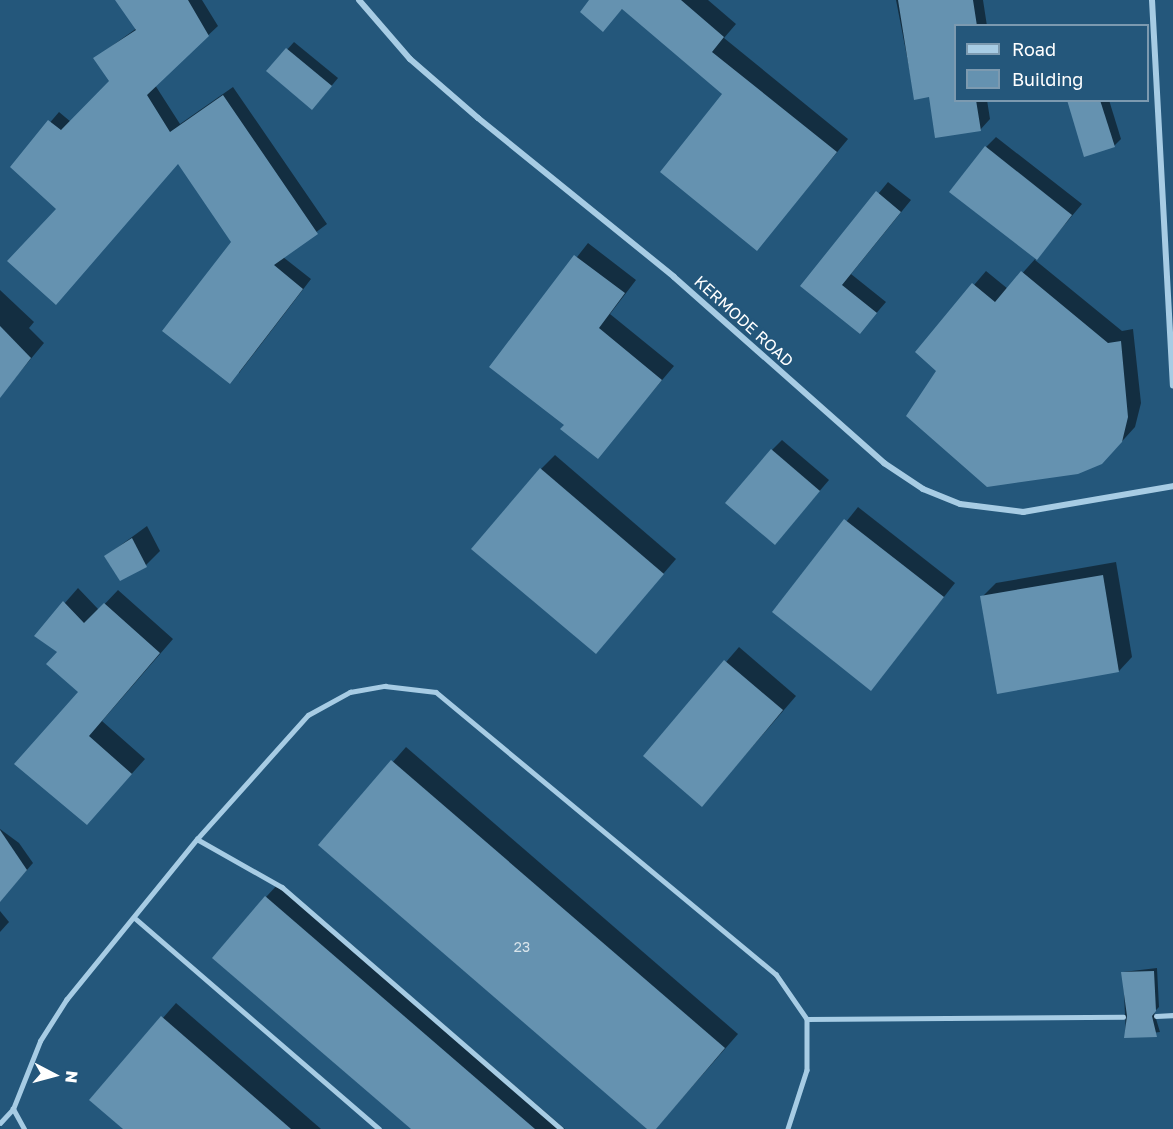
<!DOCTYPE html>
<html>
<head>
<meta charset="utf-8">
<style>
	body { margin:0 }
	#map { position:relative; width:1173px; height:1129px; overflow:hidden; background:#24577b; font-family:"Golos Text",sans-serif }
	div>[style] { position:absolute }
	.shadow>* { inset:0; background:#0007 }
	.building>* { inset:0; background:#6592b0 }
	.lane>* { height:4.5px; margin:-2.25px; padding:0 2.25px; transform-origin:2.25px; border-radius:2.25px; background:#a7cce4 }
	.street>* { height:6px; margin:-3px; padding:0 3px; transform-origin:3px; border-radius:3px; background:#a7cce4 }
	span { translate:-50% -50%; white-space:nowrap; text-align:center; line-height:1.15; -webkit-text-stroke:4.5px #24577b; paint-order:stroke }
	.number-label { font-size:14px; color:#d8e4eb }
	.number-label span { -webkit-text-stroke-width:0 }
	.street-label { font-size:16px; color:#fff }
	.legend { position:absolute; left:954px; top:24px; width:195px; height:78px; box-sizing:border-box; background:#24577b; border:2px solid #7c9ab0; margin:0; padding:8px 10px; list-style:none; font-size:18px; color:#fff }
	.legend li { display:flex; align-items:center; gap:12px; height:30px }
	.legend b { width:30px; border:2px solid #7c9ab0 }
	.north { position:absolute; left:24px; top:1045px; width:60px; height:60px; -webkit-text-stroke:4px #24577b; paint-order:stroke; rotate:96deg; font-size:16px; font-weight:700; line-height:24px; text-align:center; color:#fff }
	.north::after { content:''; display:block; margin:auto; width:21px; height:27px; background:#fff; clip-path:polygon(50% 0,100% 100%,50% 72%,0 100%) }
</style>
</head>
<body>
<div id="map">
	<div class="shadow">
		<div style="clip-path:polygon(126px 0,202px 0,218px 26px,155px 85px,180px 124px,233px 87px,327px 224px,283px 257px,311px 279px,239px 373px,233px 242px,179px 162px,58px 209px,12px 167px,59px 112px,71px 122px,111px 81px,95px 58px,137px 28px)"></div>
		<div style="clip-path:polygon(591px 0,708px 0,736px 24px,724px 38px,848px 139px,757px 249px,724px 94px,623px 8px,603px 29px)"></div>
		<div style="clip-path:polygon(896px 0,983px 0,987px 26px,956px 26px,956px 100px,987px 100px,990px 119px,980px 130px,930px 96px,915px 98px)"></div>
		<div style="clip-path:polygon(294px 42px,338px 78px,319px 101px,268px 71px)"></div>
		<div style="clip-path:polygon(1069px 100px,1109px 100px,1121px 139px,1114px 146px)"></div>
		<div style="clip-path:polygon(996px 137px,1082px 204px,1035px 260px,1122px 331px,1133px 329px,1141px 403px,1135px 427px,1115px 449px,938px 371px,917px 352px,986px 271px,1008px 289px,1036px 258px,986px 147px)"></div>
		<div style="clip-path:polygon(888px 182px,911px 200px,851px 274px,886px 302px,860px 332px,803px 286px)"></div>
		<div style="clip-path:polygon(588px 243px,636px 280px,610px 314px,674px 366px,597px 457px,566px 424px,491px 367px)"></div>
		<div style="clip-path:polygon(0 290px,34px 322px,29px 328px,44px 343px,0 396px)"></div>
		<div style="clip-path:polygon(782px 440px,829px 480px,775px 543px,772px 450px)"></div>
		<div style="clip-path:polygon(555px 455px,676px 559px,596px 652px,541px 469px)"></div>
		<div style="clip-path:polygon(858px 507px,955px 583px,871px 689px,774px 612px)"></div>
		<div style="clip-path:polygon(147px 526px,160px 551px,146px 565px,106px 556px)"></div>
		<div style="clip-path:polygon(1116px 562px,1132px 657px,1119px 671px,982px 597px,996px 583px)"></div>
		<div style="clip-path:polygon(78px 588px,99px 610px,118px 590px,173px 639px,102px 721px,145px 759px,100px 809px,80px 692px,60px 652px,36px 636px)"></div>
		<div style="clip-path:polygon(739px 647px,796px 696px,702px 805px,645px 756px)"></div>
		<div style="clip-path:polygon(406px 747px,738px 1034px,655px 1129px,320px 845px)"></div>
		<div style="clip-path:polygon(0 829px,19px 843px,33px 863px,0 901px)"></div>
		<div style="clip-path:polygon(279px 883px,565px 1129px,413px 1129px,266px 897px)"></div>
		<div style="clip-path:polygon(0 911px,9px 922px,0 932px)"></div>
		<div style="clip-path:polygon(1157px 968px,1159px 1007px,1154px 1012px,1160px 1032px,1126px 1036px,1123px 972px)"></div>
		<div style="clip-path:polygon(176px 1003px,321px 1129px,125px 1129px,91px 1100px)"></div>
	</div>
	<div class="building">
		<div style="clip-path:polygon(115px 0,188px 0,209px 36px,147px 95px,170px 132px,223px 95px,318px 234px,274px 265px,303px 289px,230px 384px,162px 331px,231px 242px,178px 164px,56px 305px,7px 261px,56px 209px,10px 167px,48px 120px,61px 130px,109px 81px,93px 58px,136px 30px)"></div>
		<div style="clip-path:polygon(589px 0,681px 0,724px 37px,712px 52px,837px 152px,757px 251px,660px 172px,722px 94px,622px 9px,603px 32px,580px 12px)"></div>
		<div style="clip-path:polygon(898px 0,973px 0,977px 26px,956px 26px,956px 100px,976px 100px,981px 131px,935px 138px,929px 97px,914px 100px)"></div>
		<div style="clip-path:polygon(286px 48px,332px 86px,312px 110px,266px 71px)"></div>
		<div style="clip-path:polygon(1067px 100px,1100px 100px,1115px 147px,1084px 157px)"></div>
		<div style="clip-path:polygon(985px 146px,1072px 215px,1037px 260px,949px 192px)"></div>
		<div style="clip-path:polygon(876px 191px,901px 212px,842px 285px,877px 313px,860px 334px,800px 286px)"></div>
		<div style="clip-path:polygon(574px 255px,625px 293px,599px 328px,662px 380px,598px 459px,560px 429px,564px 425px,489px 367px)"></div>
		<div style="clip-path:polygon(1021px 271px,1108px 343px,1121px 341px,1128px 417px,1122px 442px,1102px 464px,1078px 474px,987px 487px,906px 416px,936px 371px,915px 352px,972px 283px,995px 302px)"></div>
		<div style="clip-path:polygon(0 326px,31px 358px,0 398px)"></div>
		<div style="clip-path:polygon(771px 449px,820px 491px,775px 545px,725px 503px)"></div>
		<div style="clip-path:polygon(540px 468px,664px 574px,596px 654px,471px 549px)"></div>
		<div style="clip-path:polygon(844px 519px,944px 597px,871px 691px,772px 612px)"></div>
		<div style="clip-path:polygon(132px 538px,147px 567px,120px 581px,104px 556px)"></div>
		<div style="clip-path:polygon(1103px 575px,1119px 672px,997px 694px,980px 596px)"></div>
		<div style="clip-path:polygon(63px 601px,84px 623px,104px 603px,160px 653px,89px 736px,132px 774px,87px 825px,14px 764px,78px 692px,46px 664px,57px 652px,34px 636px)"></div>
		<div style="clip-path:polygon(724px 660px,783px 710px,702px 807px,643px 756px)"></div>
		<div style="clip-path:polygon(391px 760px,725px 1048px,656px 1129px,647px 1129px,318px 845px)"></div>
		<div style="clip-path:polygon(0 830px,27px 870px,0 902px)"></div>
		<div style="clip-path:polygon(265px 896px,535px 1129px,411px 1129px,212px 958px)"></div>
		<div style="clip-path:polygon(1154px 971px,1156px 1011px,1152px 1016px,1157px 1037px,1124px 1038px,1127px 1016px,1121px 972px)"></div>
		<div style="clip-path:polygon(161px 1016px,291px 1129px,123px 1129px,89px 1100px)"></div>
	</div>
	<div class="lane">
		<div style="left:197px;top:839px;width:98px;rotate:29.5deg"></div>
		<div style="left:282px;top:887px;width:369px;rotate:40.9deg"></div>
		<div style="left:136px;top:919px;width:321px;rotate:40.8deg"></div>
		<div style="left:1156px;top:1016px;width:17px;rotate:-3deg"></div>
		<div style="left:807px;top:1019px;width:316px;rotate:-0.4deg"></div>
		<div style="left:0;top:1123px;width:19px;rotate:-47deg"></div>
		<div style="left:24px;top:1129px;width:23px;rotate:-119deg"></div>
		<div style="left:13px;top:1109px;width:73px;rotate:-68.3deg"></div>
		<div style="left:40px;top:1041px;width:49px;rotate:-57.6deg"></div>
		<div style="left:66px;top:1000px;width:208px;rotate:-50.9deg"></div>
		<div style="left:197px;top:839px;width:166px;rotate:-48.2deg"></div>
		<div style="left:308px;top:715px;width:48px;rotate:-28.7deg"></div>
		<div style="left:350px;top:692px;width:36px;rotate:-10deg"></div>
		<div style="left:385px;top:686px;width:51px;rotate:6.7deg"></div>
		<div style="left:436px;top:692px;width:442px;rotate:39.7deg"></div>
		<div style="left:776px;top:974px;width:55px;rotate:55.4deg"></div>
		<div style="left:807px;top:1019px;width:51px;rotate:90deg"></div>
		<div style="left:807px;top:1070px;width:62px;rotate:107.9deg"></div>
	</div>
	<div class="street">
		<div style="left:359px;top:0;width:78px;rotate:49.2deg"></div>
		<div style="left:410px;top:59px;width:90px;rotate:40.9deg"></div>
		<div style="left:478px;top:118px;width:252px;rotate:39deg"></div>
		<div style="left:674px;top:277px;width:281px;rotate:41.5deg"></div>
		<div style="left:884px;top:463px;width:47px;rotate:33.7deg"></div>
		<div style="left:923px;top:489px;width:40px;rotate:22deg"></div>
		<div style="left:960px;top:504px;width:64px;rotate:7.2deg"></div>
		<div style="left:1023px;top:512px;width:152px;rotate:-9.8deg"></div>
		<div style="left:1152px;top:0;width:386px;rotate:86.9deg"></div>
	</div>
	<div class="number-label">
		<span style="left:522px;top:947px">23</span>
	</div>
	<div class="street-label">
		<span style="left:744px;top:321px;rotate:42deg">KERMODE ROAD</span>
	</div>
	<ul class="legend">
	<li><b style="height:8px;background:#a7cce4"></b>Road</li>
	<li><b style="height:16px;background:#6592b0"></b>Building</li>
	</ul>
	<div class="north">N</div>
</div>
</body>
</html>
